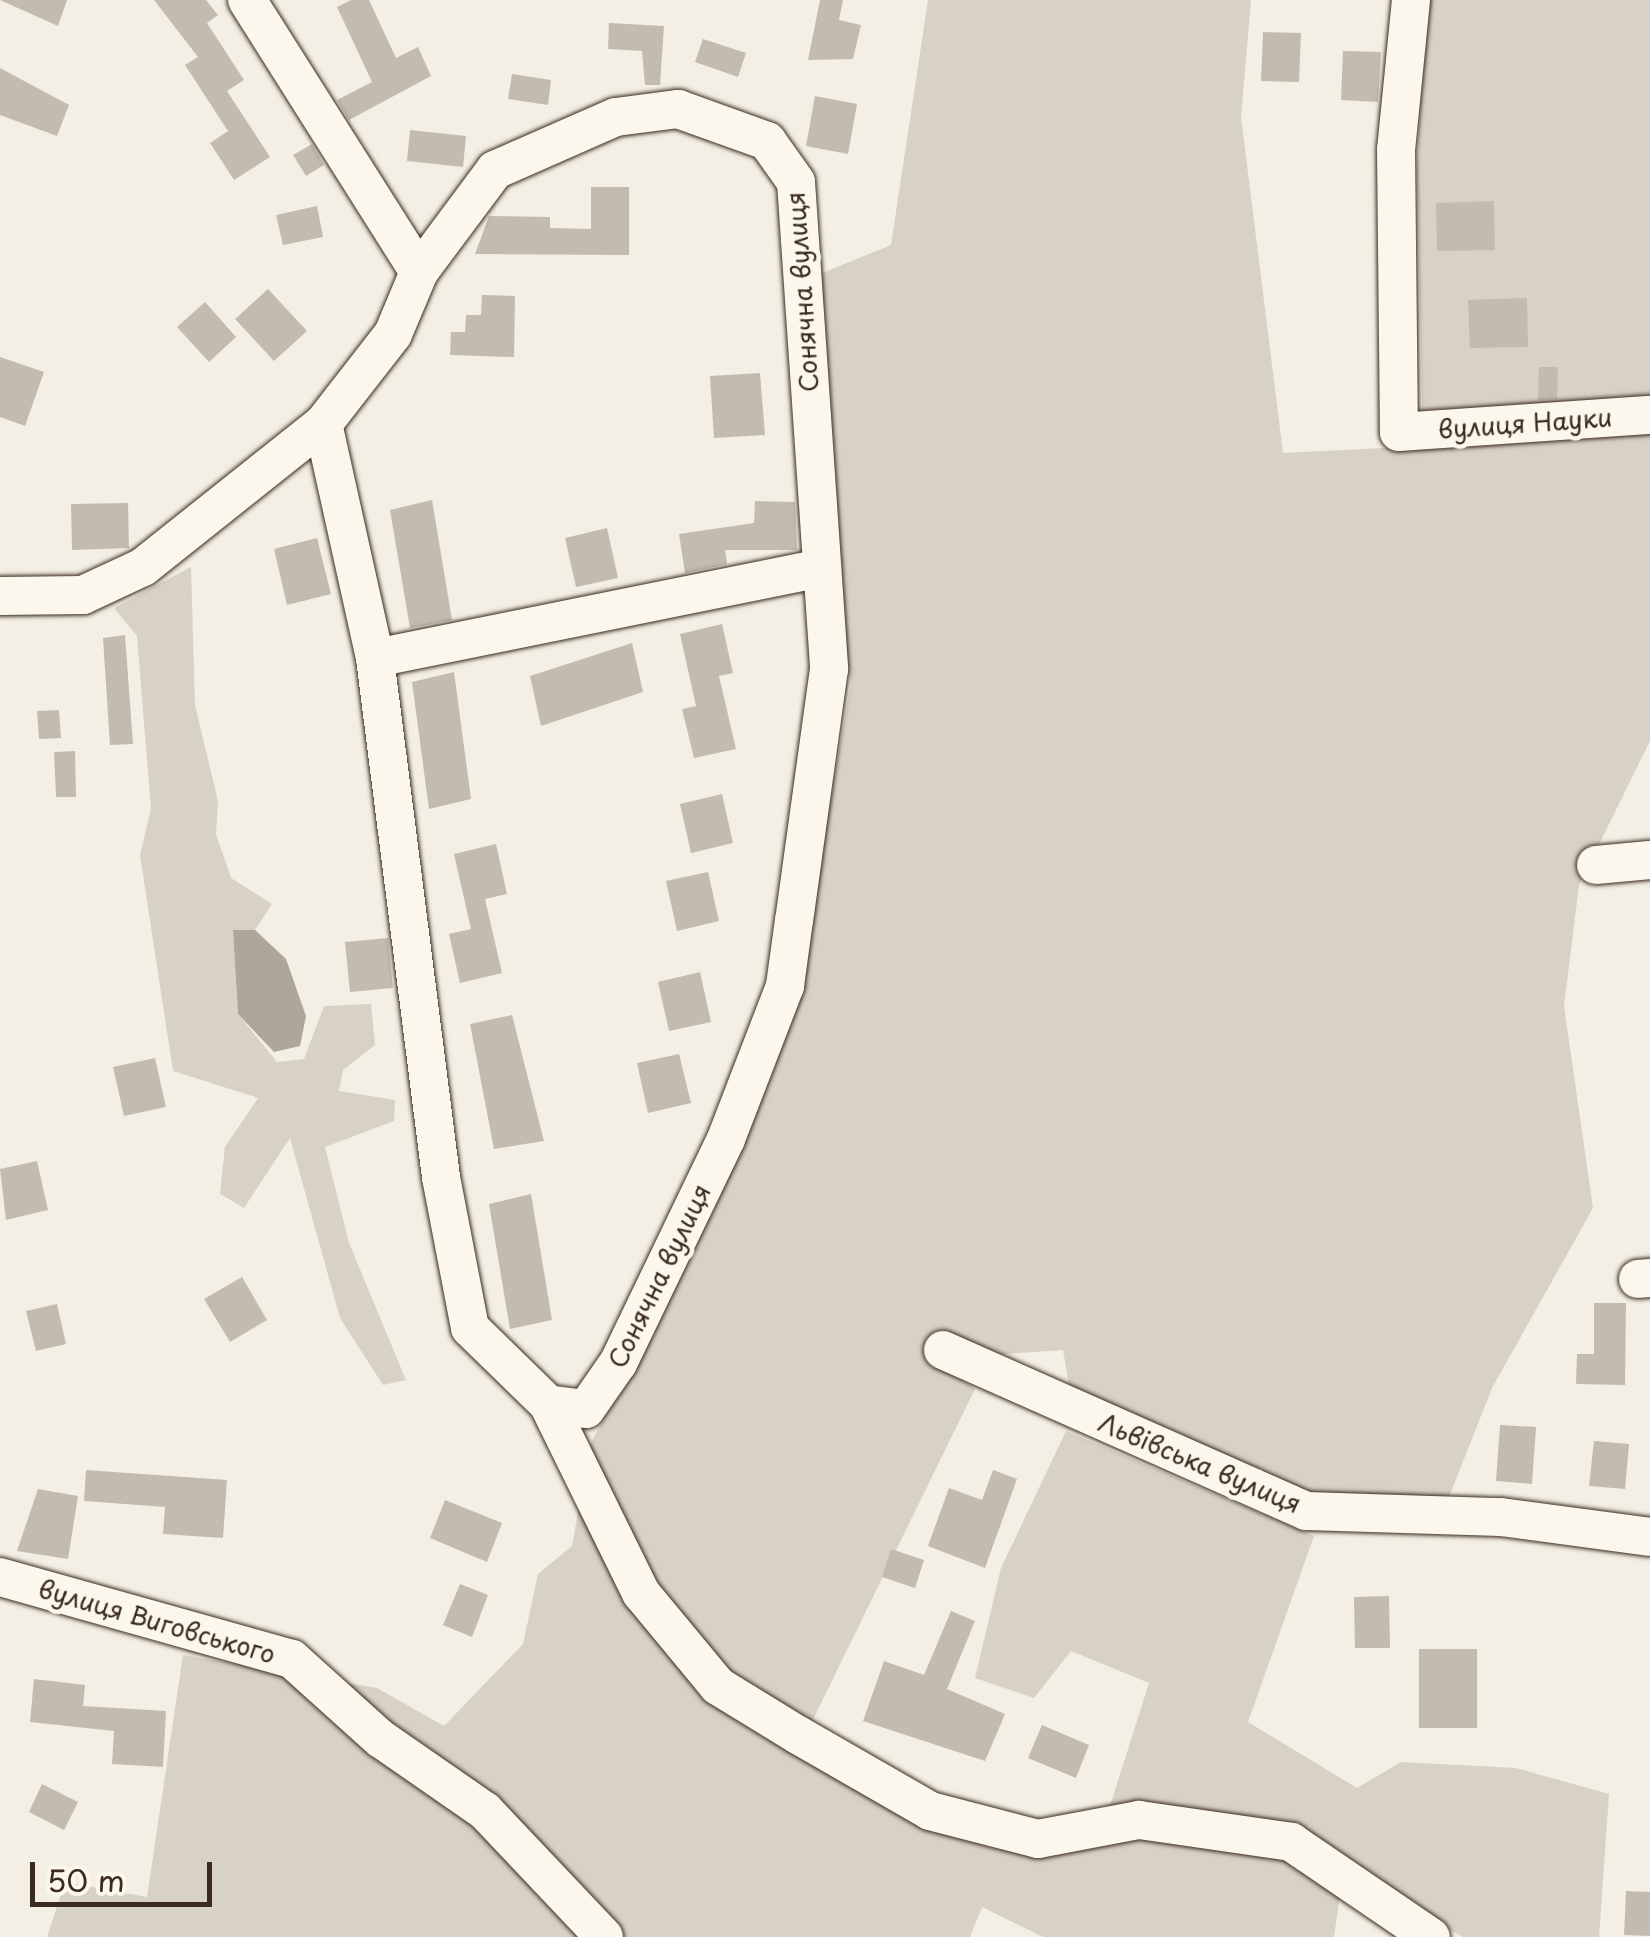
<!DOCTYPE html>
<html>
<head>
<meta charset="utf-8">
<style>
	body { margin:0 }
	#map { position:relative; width:1650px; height:1937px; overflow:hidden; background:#f3efe4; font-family:"Playpen Sans",sans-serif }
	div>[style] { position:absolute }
	.green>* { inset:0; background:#d8d1c6 }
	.water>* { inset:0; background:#afa69a }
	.building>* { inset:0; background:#c3bbb0 }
	.roads { filter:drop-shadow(0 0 2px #3b2a1e) drop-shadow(0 0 2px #3b2a1e) }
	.minor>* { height:38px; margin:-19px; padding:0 19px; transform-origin:19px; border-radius:19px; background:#fbf7ec }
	span { translate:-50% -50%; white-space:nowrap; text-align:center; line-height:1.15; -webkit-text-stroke:9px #fbf7ec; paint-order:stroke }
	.street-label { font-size:25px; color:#3b2a1e }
	.scale { position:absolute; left:30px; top:1862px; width:182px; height:45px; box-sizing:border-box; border:5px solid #3b2a1e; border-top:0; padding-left:12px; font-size:30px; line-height:35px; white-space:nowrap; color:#3b2a1e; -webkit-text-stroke:8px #fbf7ec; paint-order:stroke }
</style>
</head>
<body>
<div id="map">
	<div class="green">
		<div style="clip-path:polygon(928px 0,1251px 0,1241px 117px,1283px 453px,1423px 446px,1417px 164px,1426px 0,1650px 0,1650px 741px,1579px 885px,1564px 1006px,1593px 1208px,1492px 1388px,1449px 1497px,1308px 1493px,1070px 1392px,1063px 1350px,934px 1359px,975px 1389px,799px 1748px,1058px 1850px,1110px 1806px,1149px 1683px,1071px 1651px,1034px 1698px,975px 1678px,1001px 1568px,1066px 1431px,1314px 1536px,1248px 1722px,1357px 1788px,1401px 1762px,1516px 1768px,1609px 1794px,1599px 1937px,1463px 1937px,1343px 1874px,1334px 1937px,1043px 1937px,982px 1907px,970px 1937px,47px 1937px,65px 1882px,147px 1897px,183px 1655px,377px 1688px,444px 1726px,523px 1644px,538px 1574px,572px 1546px,590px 1445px,650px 1328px,800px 975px,851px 683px,836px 585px,820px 274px,891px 245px)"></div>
		<div style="clip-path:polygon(191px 567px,195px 705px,218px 801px,216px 834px,231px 878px,272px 904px,255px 930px,233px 931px,238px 1014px,277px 1062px,304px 1059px,324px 1006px,371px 1004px,375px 1045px,343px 1070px,339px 1091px,395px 1100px,394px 1121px,325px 1147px,349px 1243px,406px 1380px,383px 1385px,340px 1318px,290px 1138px,244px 1208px,220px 1194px,225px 1147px,258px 1098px,173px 1071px,140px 855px,151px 809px,137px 636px,114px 608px)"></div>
	</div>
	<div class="water">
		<div style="clip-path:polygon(233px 930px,255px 930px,286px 959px,306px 1016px,300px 1046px,274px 1052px,238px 1014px)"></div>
	</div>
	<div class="building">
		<div style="clip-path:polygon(0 0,67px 0,58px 26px)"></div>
		<div style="clip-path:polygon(154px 0,206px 0,218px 15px,207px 23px,244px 80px,227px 91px,270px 157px,234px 180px,210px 143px,228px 131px,185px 65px,198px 57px)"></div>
		<div style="clip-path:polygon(351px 0,369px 0,396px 58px,418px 47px,431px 76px,349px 120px,337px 100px,372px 82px,337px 7px)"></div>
		<div style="clip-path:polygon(820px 0,843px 0,839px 20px,861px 25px,853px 59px,808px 60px)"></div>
		<div style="clip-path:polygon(609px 23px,664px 26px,660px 85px,645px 85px,642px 51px,608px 49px)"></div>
		<div style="clip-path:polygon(1263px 32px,1301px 33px,1299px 82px,1261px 81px)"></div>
		<div style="clip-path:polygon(703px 39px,746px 53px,738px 77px,695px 62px)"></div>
		<div style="clip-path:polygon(1343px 51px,1381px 52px,1378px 102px,1341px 100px)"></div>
		<div style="clip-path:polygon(0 68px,69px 105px,57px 136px,0 115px)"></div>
		<div style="clip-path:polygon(512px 74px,551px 80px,548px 105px,508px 99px)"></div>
		<div style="clip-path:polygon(815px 96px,857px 104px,848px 154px,806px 146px)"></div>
		<div style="clip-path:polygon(410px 130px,466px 136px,463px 167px,407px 161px)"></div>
		<div style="clip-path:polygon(312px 144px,324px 165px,306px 176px,293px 155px)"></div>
		<div style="clip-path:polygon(591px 187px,629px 187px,629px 255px,475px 254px,489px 216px,550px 217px,550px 228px,591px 229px)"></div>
		<div style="clip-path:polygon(1494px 201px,1495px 250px,1437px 251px,1436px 203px)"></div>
		<div style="clip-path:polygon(317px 206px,323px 237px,283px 245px,276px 215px)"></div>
		<div style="clip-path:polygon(268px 289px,307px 331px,274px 361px,235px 319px)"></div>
		<div style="clip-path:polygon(482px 295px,515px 296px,514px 357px,450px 355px,451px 332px,465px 332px,466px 315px,481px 315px)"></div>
		<div style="clip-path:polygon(1527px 298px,1528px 347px,1470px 348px,1468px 300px)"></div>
		<div style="clip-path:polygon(205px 302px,236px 337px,209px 362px,177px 327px)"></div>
		<div style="clip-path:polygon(0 357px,44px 372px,25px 426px,0 417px)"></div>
		<div style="clip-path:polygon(1539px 367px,1558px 367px,1557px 399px,1538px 400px)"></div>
		<div style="clip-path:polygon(760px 373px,765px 435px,714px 438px,710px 376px)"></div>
		<div style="clip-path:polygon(432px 500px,452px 620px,410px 628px,390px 510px)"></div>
		<div style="clip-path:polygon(755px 501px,795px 502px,797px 550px,725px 550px,727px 564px,685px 573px,679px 534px,754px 523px)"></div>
		<div style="clip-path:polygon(128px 503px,129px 548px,72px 550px,71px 504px)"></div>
		<div style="clip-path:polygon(607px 528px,618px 578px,576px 587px,565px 538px)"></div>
		<div style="clip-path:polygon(317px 538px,331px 594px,287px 605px,274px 549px)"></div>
		<div style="clip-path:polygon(722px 624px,733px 673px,719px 676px,736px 749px,694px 758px,682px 709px,696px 706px,680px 634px)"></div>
		<div style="clip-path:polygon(125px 635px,133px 744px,110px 745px,103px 638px)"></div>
		<div style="clip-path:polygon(632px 643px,643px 692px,541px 726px,530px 676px)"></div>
		<div style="clip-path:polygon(454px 672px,471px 799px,429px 809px,412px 682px)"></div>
		<div style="clip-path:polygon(59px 710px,61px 738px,39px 739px,37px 711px)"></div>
		<div style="clip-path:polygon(75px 751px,76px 797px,56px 797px,54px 752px)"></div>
		<div style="clip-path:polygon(722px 794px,733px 843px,691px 853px,680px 804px)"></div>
		<div style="clip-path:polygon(496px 844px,507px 894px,485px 899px,502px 973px,460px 983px,449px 934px,471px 929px,454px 854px)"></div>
		<div style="clip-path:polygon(708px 872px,719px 921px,677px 931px,666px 881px)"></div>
		<div style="clip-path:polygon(388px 938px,393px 988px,350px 992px,345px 942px)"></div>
		<div style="clip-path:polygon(700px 972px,711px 1022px,669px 1031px,658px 982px)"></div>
		<div style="clip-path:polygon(512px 1015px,544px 1141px,494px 1149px,470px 1024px)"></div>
		<div style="clip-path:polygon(679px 1054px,691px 1103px,648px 1113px,637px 1063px)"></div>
		<div style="clip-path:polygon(155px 1058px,166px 1107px,124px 1116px,113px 1067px)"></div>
		<div style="clip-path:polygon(37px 1161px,48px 1210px,6px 1220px,0 1169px)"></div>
		<div style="clip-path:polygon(531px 1194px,552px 1320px,510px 1329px,489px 1204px)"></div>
		<div style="clip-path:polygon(242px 1277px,267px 1320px,230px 1342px,204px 1299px)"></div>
		<div style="clip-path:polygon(1594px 1303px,1626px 1303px,1625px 1385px,1576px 1384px,1577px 1354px,1594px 1354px)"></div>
		<div style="clip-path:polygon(57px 1304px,66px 1344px,36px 1351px,26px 1311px)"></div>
		<div style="clip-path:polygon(1500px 1425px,1536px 1427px,1532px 1484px,1496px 1481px)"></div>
		<div style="clip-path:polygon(1594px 1441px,1629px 1444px,1625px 1489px,1589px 1486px)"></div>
		<div style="clip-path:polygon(86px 1470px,227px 1480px,223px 1538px,163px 1534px,165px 1507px,84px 1501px)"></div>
		<div style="clip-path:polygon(993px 1470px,1017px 1479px,985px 1568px,928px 1546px,949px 1488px,982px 1500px)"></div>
		<div style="clip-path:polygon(38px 1489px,78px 1496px,68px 1559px,17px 1551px)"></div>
		<div style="clip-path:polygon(445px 1500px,502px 1523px,487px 1562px,430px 1538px)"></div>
		<div style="clip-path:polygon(891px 1549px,924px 1560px,915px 1588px,882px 1577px)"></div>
		<div style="clip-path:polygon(460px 1584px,488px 1595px,472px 1637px,443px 1625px)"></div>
		<div style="clip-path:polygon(1389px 1596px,1390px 1648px,1355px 1648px,1354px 1597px)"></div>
		<div style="clip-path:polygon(951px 1611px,975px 1621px,947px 1689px,1005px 1714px,985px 1761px,863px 1721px,884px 1661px,924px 1675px)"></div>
		<div style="clip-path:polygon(1419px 1649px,1477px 1649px,1477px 1728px,1419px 1728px)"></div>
		<div style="clip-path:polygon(34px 1679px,85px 1685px,83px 1706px,166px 1711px,163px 1767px,112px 1764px,114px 1731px,30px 1722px)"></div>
		<div style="clip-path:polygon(1042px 1725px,1089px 1745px,1076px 1778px,1028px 1758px)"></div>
		<div style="clip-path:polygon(42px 1784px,78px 1802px,64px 1830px,29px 1812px)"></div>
		<div style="clip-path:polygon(1626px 1891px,1650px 1892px,1650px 1936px,1624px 1935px)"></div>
	</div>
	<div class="roads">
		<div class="minor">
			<div style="left:247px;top:0;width:322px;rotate:57.7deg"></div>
			<div style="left:1411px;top:0;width:150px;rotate:95.7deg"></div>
			<div style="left:1396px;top:149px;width:283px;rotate:89.4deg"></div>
			<div style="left:1399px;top:432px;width:252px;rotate:-3.9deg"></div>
			<div style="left:0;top:596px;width:83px;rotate:-0.7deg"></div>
			<div style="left:83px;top:595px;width:66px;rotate:-25deg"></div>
			<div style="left:143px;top:567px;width:230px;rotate:-38.5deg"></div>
			<div style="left:323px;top:424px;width:114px;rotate:-52.1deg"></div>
			<div style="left:393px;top:334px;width:67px;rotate:-67.2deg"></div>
			<div style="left:419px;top:272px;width:127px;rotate:-53.3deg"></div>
			<div style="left:495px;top:170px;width:132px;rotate:-23.7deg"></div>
			<div style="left:616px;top:117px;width:63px;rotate:-7.4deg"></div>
			<div style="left:678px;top:109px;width:95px;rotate:19.8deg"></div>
			<div style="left:767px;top:141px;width:50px;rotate:54.7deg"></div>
			<div style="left:796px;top:182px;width:488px;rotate:86.1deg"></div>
			<div style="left:829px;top:669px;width:253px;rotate:97.9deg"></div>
			<div style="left:794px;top:920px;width:67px;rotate:97.8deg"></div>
			<div style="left:785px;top:986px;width:164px;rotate:111.1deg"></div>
			<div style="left:726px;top:1139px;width:249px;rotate:115.7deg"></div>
			<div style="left:618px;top:1363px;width:56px;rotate:124.8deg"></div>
			<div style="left:586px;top:1409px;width:38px;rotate:-173deg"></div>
			<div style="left:548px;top:1404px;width:109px;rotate:-135.7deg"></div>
			<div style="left:470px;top:1328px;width:154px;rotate:-100.9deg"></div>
			<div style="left:441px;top:1177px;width:523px;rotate:-97.25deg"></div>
			<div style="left:375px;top:658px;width:240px;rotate:-102.5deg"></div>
			<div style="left:375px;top:658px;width:456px;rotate:-11.4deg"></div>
			<div style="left:1596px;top:865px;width:54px;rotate:-5.3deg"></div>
			<div style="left:1638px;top:1279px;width:12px;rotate:-5deg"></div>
			<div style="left:943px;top:1350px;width:397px;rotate:23.9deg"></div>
			<div style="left:1306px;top:1511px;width:195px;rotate:1.8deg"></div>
			<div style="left:1501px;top:1517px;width:150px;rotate:7.6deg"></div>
			<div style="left:548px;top:1404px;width:211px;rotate:63.8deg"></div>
			<div style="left:641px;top:1593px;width:121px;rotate:50.4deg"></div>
			<div style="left:718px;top:1686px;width:94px;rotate:31.5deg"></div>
			<div style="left:798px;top:1735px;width:152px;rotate:29.9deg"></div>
			<div style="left:930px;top:1811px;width:112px;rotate:14.5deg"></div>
			<div style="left:1038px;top:1839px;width:103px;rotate:-10.7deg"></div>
			<div style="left:1139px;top:1820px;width:154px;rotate:8.2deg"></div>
			<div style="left:1291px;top:1842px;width:169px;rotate:34.2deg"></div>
			<div style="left:0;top:1577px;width:303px;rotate:15.7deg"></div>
			<div style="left:292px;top:1659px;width:120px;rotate:42deg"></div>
			<div style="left:381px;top:1739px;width:126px;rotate:34.7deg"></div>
			<div style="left:485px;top:1811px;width:173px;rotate:46.6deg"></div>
		</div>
	</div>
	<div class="street-label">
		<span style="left:802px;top:292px;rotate:-94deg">Сонячна вулиця</span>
		<span style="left:1525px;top:423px;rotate:-4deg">вулиця Науки</span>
		<span style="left:659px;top:1276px;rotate:-64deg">Сонячна вулиця</span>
		<span style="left:1200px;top:1463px;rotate:23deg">Львівська вулиця</span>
		<span style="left:157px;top:1621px;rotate:16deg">вулиця Виговського</span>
	</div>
	<div class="scale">50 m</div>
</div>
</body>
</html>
